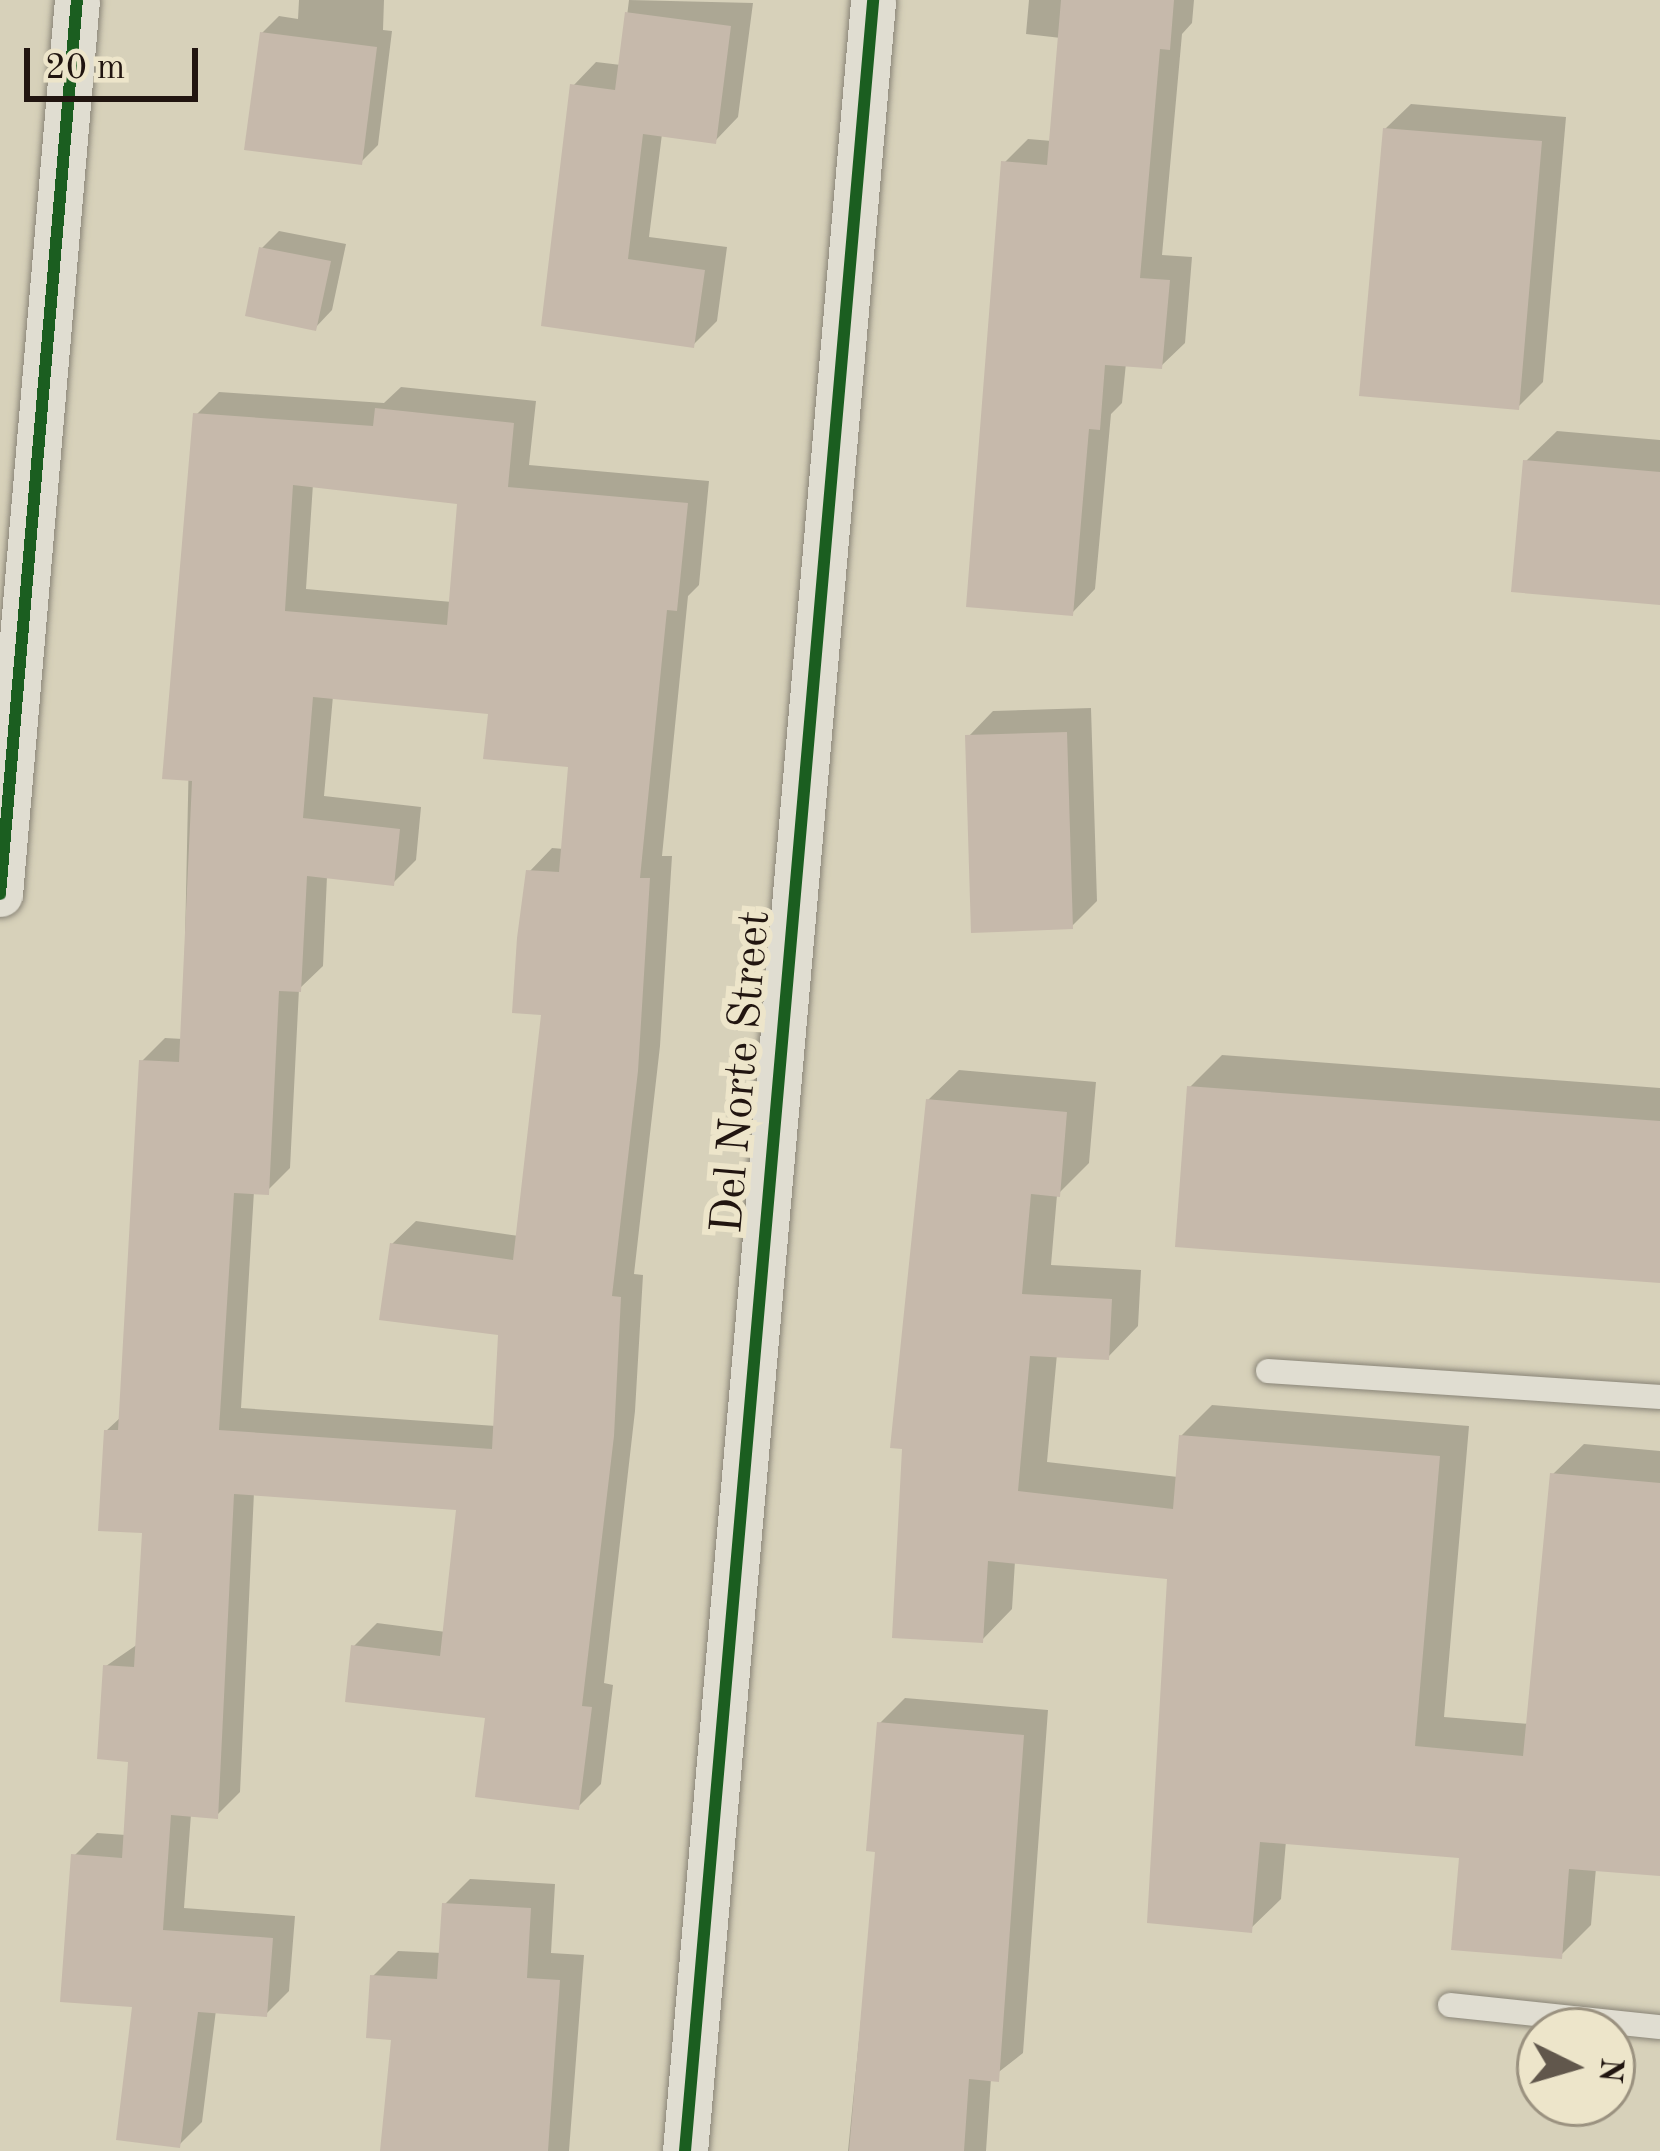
<!DOCTYPE html>
<html>
<head>
<meta charset="utf-8">
<style>
	body { margin:0 }
	#map { position:relative; width:1660px; height:2151px; overflow:hidden; background:#d7d1ba; font-family:"Old Standard TT",serif }
	div>[style] { position:absolute }
	.shadow>* { inset:0; background:#0003 }
	.building>* { inset:0; background:#c6b9ab }
	.roads { filter:drop-shadow(0 0 3px #898477) drop-shadow(0 0 3px #898477) }
	.lane>* { height:24px; margin:-12px; padding:0 12px; transform-origin:12px; border-radius:12px; background:#e0ddd1 }
	.street>* { height:45px; margin:-22.5px; padding:0 22.5px; transform-origin:22.5px; border-radius:22.5px; background:#e0ddd1 }
	.cycleway>* { height:12px; margin:-6px; padding:0 6px; transform-origin:6px; border-radius:6px; background:#1b5e20 }
	span { translate:-50% -50%; white-space:nowrap; text-align:center; line-height:1.15; -webkit-text-stroke:12px #ede5ca; paint-order:stroke }
	.street-label { font-size:45px; color:#211510 }
	.north { position:absolute; left:1516px; top:2007px; width:120px; height:120px; box-sizing:border-box; background:#ede5ca; border:3px solid #9b9280; border-radius:50%; rotate:95deg; font-size:33px; font-weight:700; line-height:48px; text-align:center; color:#211510 }
	.north::after { content:''; display:block; margin:auto; width:42px; height:54px; background:#61574c; clip-path:polygon(50% 0,100% 100%,50% 72%,0 100%) }
	.scale { position:absolute; left:24px; top:48px; width:174px; height:54px; box-sizing:border-box; border:6px solid #211510; border-top:0; padding-left:15px; font-size:36px; line-height:42px; white-space:nowrap; color:#211510; -webkit-text-stroke:9px #ede5ca; paint-order:stroke }
</style>
</head>
<body>
<div id="map">
	<div class="shadow">
		<div style="clip-path:polygon(299px 0,384px 0,383px 30px,392px 31px,378px 145px,361px 162px,262px 33px,279px 16px,298px 19px)"></div>
		<div style="clip-path:polygon(629px 0,753px 3px,738px 117px,715px 141px,662px 134px,649px 237px,727px 247px,717px 321px,693px 345px,545px 324px,573px 86px,596px 62px,621px 65px)"></div>
		<div style="clip-path:polygon(1029px 0,1194px 0,1192px 23px,1182px 34px,1162px 255px,1192px 257px,1185px 343px,1161px 366px,1126px 363px,1122px 403px,1111px 414px,1095px 589px,1072px 613px,1004px 163px,1028px 139px,1052px 141px,1061px 38px,1026px 34px)"></div>
		<div style="clip-path:polygon(1411px 104px,1566px 117px,1543px 382px,1518px 407px,1385px 129px)"></div>
		<div style="clip-path:polygon(279px 231px,346px 244px,332px 310px,315px 328px,262px 248px)"></div>
		<div style="clip-path:polygon(evenodd,401px 387px,536px 401px,529px 465px,709px 481px,699px 585px,688px 596px,662px 856px,672px 856px,660px 1046px,634px 1274px,643px 1275px,635px 1411px,604px 1683px,613px 1685px,601px 1784px,578px 1807px,488px 1715px,354px 1646px,377px 1623px,446px 1632px,460px 1507px,254px 1492px,240px 1792px,217px 1815px,191px 1814px,184px 1908px,295px 1916px,289px 1991px,266px 2014px,216px 2010px,202px 2122px,179px 2145px,136px 2005px,74px 1856px,97px 1833px,126px 1835px,132px 1759px,106px 1666px,138px 1644px,145px 1530px,106px 1431px,122px 1416px,142px 1061px,165px 1038px,183px 1039px,196px 415px,219px 392px,384px 403px,401px 387px,313px 484px,460px 501px,452px 602px,306px 589px,313px 484px,401px 387px,333px 696px,491px 711px,571px 764px,564px 849px,552px 848px,529px 872px,545px 1012px,519px 1236px,416px 1221px,392px 1244px,501px 1332px,496px 1426px,241px 1408px,254px 1191px,267px 1191px,290px 1168px,299px 989px,323px 966px,327px 876px,393px 883px,416px 860px,421px 807px,324px 796px,333px 696px)"></div>
		<div style="clip-path:polygon(1557px 431px,1660px 440px,1660px 602px,1526px 461px)"></div>
		<div style="clip-path:polygon(1091px 708px,1097px 901px,1072px 926px,968px 737px,993px 711px)"></div>
		<div style="clip-path:polygon(1222px 1055px,1660px 1088px,1660px 1280px,1190px 1087px)"></div>
		<div style="clip-path:polygon(959px 1070px,1096px 1082px,1089px 1163px,1057px 1195px,1051px 1265px,1141px 1270px,1138px 1326px,1108px 1357px,1057px 1354px,1047px 1462px,1178px 1477px,1181px 1436px,1212px 1405px,1469px 1426px,1444px 1717px,1529px 1724px,1553px 1474px,1584px 1444px,1660px 1451px,1660px 1873px,1596px 1868px,1591px 1925px,1560px 1956px,1462px 1856px,1286px 1841px,1281px 1899px,1250px 1929px,1170px 1576px,1015px 1561px,1012px 1609px,982px 1640px,928px 1100px)"></div>
		<div style="clip-path:polygon(905px 1698px,1048px 1710px,1023px 2053px,991px 2078px,986px 2151px,848px 2151px,878px 1849px,880px 1723px)"></div>
		<div style="clip-path:polygon(470px 1879px,555px 1884px,551px 1953px,584px 1955px,569px 2151px,383px 2151px,394px 2037px,373px 1976px,398px 1951px,442px 1953px,445px 1904px)"></div>
	</div>
	<div class="building">
		<div style="clip-path:polygon(1061px 0,1174px 0,1170px 50px,1160px 49px,1140px 278px,1170px 280px,1162px 369px,1105px 365px,1100px 430px,1089px 429px,1073px 616px,966px 607px,1001px 161px,1047px 165px)"></div>
		<div style="clip-path:polygon(625px 12px,731px 26px,716px 144px,643px 134px,628px 259px,705px 270px,694px 348px,541px 326px,570px 84px,615px 90px)"></div>
		<div style="clip-path:polygon(260px 32px,377px 47px,362px 165px,244px 150px)"></div>
		<div style="clip-path:polygon(1383px 128px,1542px 141px,1519px 410px,1359px 396px)"></div>
		<div style="clip-path:polygon(259px 247px,331px 261px,316px 331px,245px 316px)"></div>
		<div style="clip-path:polygon(evenodd,375px 408px,514px 423px,508px 487px,688px 503px,677px 611px,667px 610px,640px 878px,650px 878px,638px 1071px,612px 1296px,621px 1297px,614px 1436px,582px 1706px,592px 1707px,579px 1810px,475px 1797px,485px 1718px,345px 1702px,351px 1645px,440px 1656px,456px 1510px,234px 1494px,218px 1819px,171px 1815px,163px 1930px,273px 1938px,267px 2017px,198px 2012px,180px 2148px,116px 2140px,132px 2007px,60px 2002px,71px 1854px,122px 1858px,128px 1762px,97px 1759px,103px 1665px,134px 1667px,142px 1533px,98px 1531px,104px 1430px,118px 1430px,139px 1060px,179px 1062px,192px 781px,162px 779px,193px 413px,373px 426px,375px 408px,293px 485px,457px 504px,447px 625px,285px 611px,293px 485px,375px 408px,313px 697px,488px 714px,483px 759px,568px 767px,559px 872px,526px 870px,517px 938px,512px 1013px,541px 1015px,513px 1260px,390px 1243px,379px 1320px,498px 1335px,492px 1449px,219px 1430px,234px 1193px,269px 1195px,279px 991px,301px 992px,307px 876px,394px 886px,400px 829px,303px 818px,313px 697px)"></div>
		<div style="clip-path:polygon(1523px 460px,1660px 472px,1660px 605px,1511px 592px)"></div>
		<div style="clip-path:polygon(1067px 732px,1073px 929px,971px 933px,965px 735px)"></div>
		<div style="clip-path:polygon(1187px 1086px,1660px 1121px,1660px 1283px,1175px 1247px)"></div>
		<div style="clip-path:polygon(926px 1099px,1067px 1112px,1060px 1197px,1031px 1194px,1022px 1294px,1112px 1299px,1109px 1360px,1030px 1356px,1018px 1491px,1173px 1509px,1179px 1435px,1440px 1456px,1415px 1746px,1523px 1756px,1550px 1473px,1660px 1483px,1660px 1876px,1569px 1869px,1562px 1959px,1451px 1950px,1459px 1858px,1260px 1842px,1252px 1933px,1147px 1923px,1167px 1579px,988px 1561px,983px 1643px,892px 1638px,902px 1449px,890px 1448px)"></div>
		<div style="clip-path:polygon(877px 1722px,1024px 1735px,999px 2082px,969px 2079px,964px 2151px,849px 2151px,875px 1852px,866px 1851px)"></div>
		<div style="clip-path:polygon(442px 1903px,531px 1908px,527px 1978px,560px 1980px,548px 2151px,380px 2151px,391px 2040px,366px 2038px,370px 1975px,437px 1979px)"></div>
	</div>
	<div class="roads">
		<div class="lane">
			<div style="left:1268px;top:1371px;width:393px;rotate:3.8deg"></div>
			<div style="left:1450px;top:2005px;width:211px;rotate:6deg"></div>
		</div>
		<div class="street">
			<div style="left:0;top:894px;width:897px;rotate:-85.08deg"></div>
			<div style="left:685px;top:2151px;width:2159px;rotate:-85deg"></div>
		</div>
	</div>
	<div class="cycleway">
		<div style="left:0;top:894px;width:897px;rotate:-85.08deg"></div>
		<div style="left:685px;top:2151px;width:2159px;rotate:-85deg"></div>
	</div>
	<div class="street-label">
		<span style="left:743px;top:1072px;rotate:-85deg">Del Norte Street</span>
	</div>
	<div class="north">N</div>
	<div class="scale">20 m</div>
</div>
</body>
</html>
